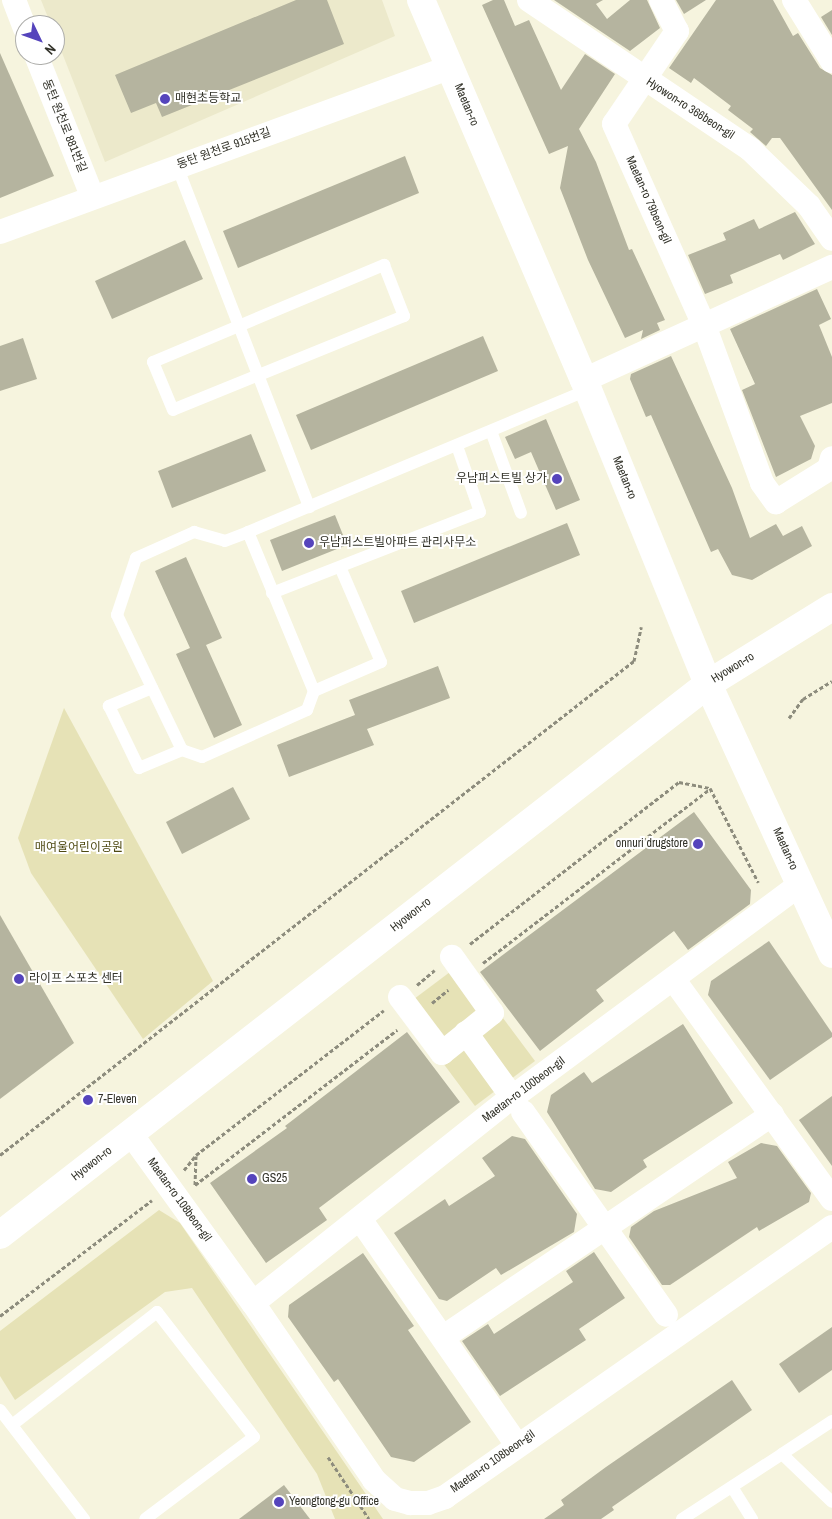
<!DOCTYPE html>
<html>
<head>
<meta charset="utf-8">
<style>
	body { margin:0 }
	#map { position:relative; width:832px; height:1519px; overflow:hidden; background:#f6f4de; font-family:"Archivo Narrow","Noto Sans KR",sans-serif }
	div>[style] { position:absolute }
	.built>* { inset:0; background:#ece9cb }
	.green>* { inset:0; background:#e6e2b6 }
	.building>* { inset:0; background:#b5b49f }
	.path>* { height:3px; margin-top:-1.5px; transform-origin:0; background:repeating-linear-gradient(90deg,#8d8c7d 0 4px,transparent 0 6.5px) }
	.lane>* { height:12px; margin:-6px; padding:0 6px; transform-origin:6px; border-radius:6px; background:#fff }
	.street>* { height:24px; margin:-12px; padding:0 12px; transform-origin:12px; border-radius:12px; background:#fff }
	.secondary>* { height:28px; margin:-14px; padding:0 14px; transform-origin:14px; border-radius:14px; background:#fff }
	.dots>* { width:14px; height:14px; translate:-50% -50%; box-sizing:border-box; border:2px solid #fff; border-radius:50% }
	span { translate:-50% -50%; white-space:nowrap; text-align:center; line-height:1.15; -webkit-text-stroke:4px #fff; paint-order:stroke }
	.poi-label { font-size:12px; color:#33332a }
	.left { translate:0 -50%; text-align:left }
	.right { translate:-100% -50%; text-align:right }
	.street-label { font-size:12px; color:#33332a }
	.park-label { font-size:12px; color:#4f4a13 }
	.north { position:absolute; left:15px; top:15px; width:50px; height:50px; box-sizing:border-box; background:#fff; border:1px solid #adadaa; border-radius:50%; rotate:132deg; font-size:14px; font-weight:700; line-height:20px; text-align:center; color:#33332a }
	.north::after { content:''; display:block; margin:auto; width:18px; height:22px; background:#5544bc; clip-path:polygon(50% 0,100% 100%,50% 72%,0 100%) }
</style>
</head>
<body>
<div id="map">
	<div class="built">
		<div style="clip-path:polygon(41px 0,382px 0,395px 36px,105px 162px,55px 35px,55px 25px,51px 25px)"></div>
	</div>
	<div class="green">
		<div style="clip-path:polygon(64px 708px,213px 981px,143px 1039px,31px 873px,18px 838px)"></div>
		<div style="clip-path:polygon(462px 963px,535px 1061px,475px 1106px,402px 1008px)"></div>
		<div style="clip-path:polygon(159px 1210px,180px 1223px,383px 1519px,335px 1519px,317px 1474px,192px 1288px,165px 1292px,15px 1400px,0 1376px,0 1331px)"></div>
	</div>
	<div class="building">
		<div style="clip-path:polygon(296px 0,327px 0,344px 44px,162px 117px,156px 103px,131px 113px,115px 75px)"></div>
		<div style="clip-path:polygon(493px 0,504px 0,515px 26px,529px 20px,561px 90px,585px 54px,615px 74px,579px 129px,596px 162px,629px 250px,632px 249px,665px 320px,657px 323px,660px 330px,641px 339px,643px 330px,625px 338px,588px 260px,560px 188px,568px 146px,549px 154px,482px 5px)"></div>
		<div style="clip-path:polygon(554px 0,603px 0,596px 4px,607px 19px,630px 0,647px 0,660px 28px,630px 51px)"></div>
		<div style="clip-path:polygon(676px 0,706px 0,684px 14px)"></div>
		<div style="clip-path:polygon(716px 0,773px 0,793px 36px,798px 33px,820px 68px,832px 75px,832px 210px,780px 138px,772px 138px,766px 146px,750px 132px,753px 129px,728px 110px,731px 106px,694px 78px,691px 83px,669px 68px)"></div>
		<div style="clip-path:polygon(832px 10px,832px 35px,821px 17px)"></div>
		<div style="clip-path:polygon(0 53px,54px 176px,0 198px)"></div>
		<div style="clip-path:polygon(405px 156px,419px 193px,238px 268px,223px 231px)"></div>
		<div style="clip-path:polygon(795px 212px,815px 244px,783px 260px,780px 254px,730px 275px,733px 283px,705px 294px,688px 255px,726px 240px,723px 233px,754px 219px,759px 229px)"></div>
		<div style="clip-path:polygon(185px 240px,203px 279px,112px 319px,95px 281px)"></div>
		<div style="clip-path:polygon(817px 289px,831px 319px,819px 325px,832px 357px,832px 403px,800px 416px,815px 446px,811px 459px,776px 477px,742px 390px,755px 384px,730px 329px)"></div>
		<div style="clip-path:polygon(483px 336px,498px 371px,311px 450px,296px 415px)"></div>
		<div style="clip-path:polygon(23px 338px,37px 379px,0 391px,0 346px)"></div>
		<div style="clip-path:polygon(671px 356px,732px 488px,750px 538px,776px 524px,783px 536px,802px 526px,812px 546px,752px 580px,732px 575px,718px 549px,711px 552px,651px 415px,646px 417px,630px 379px,631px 374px)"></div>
		<div style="clip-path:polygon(546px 419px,580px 500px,556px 510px,531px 452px,515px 459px,505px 437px)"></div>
		<div style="clip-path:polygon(251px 434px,266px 471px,172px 508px,158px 471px)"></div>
		<div style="clip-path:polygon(335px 515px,347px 545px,282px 571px,270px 540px)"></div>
		<div style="clip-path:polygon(567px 523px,580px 555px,414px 623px,401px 591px)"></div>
		<div style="clip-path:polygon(186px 557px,222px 638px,206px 645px,242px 725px,214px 738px,176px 654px,190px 648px,155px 571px)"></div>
		<div style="clip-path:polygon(438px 666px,450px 698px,367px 729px,374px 745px,289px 777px,277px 745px,355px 715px,349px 700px)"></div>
		<div style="clip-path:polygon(233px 787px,250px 819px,182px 854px,166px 822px)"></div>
		<div style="clip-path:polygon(694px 812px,751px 890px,750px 904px,688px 950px,674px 931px,596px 990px,604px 1001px,540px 1051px,480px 972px)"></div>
		<div style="clip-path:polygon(0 915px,74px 1043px,0 1099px)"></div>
		<div style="clip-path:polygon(769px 941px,832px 1033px,832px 1037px,770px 1080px,708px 995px,711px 981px)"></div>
		<div style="clip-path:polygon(683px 1024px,733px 1103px,643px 1160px,647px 1167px,611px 1192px,595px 1189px,547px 1112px,551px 1095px,584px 1072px,592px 1083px)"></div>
		<div style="clip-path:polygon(407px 1032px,460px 1102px,319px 1208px,327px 1220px,266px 1263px,210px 1183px,287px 1128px,285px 1126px)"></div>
		<div style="clip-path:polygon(832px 1096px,832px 1166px,799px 1120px)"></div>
		<div style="clip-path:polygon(512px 1136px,525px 1139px,577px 1214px,574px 1232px,501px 1275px,496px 1268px,447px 1301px,439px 1299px,394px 1233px,445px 1199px,449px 1206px,495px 1176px,482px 1158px)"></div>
		<div style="clip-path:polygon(761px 1143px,777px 1146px,811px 1193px,809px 1202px,759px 1231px,757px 1227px,670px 1285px,662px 1285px,629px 1237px,631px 1227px,654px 1211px,737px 1178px,728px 1162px)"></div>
		<div style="clip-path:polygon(594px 1252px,625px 1298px,579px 1329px,586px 1340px,500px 1396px,462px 1341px,488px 1324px,494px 1334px,573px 1282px,566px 1271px)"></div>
		<div style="clip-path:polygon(363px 1253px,414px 1326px,408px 1330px,471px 1422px,414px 1462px,391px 1457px,338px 1379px,334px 1382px,288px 1317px,289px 1305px)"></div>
		<div style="clip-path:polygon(832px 1327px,832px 1370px,799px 1393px,779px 1364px)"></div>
		<div style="clip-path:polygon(732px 1380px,752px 1410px,612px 1507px,614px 1510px,601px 1519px,544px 1519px,564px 1505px,561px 1500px,606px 1467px)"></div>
		<div style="clip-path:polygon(284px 1485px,310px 1519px,239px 1519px)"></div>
	</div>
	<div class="path">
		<div style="left:789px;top:718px;width:24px;rotate:-54deg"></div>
		<div style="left:803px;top:699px;width:34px;rotate:-32deg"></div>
		<div style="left:470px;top:944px;width:264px;rotate:-37.8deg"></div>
		<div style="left:679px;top:782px;width:32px;rotate:11deg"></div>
		<div style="left:710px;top:788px;width:106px;rotate:62.9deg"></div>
		<div style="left:483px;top:963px;width:286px;rotate:-37.5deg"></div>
		<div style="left:417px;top:985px;width:23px;rotate:-40deg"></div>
		<div style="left:432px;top:1003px;width:21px;rotate:-39deg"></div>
		<div style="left:0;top:1155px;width:804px;rotate:-37.93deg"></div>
		<div style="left:634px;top:661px;width:35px;rotate:-78deg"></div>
		<div style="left:184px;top:1170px;width:19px;rotate:-51deg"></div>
		<div style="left:196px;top:1155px;width:237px;rotate:-37.6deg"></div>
		<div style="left:195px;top:1185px;width:255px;rotate:-37.5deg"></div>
		<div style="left:195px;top:1185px;width:29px;rotate:-88deg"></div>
		<div style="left:0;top:1316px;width:191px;rotate:-37.3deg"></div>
		<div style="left:328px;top:1457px;width:74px;rotate:56.5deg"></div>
	</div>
	<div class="lane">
		<div style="left:177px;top:166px;width:366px;rotate:68.8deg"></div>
		<div style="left:384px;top:265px;width:55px;rotate:68.6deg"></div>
		<div style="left:404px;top:316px;width:249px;rotate:157.9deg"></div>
		<div style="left:173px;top:410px;width:52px;rotate:-112.6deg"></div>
		<div style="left:153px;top:362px;width:251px;rotate:-22.8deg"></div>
		<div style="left:491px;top:431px;width:87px;rotate:69.9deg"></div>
		<div style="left:248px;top:532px;width:172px;rotate:67.5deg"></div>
		<div style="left:314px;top:691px;width:20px;rotate:110deg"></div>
		<div style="left:307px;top:710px;width:115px;rotate:155.9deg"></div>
		<div style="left:202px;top:757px;width:21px;rotate:-161deg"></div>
		<div style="left:182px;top:750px;width:150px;rotate:-115.7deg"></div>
		<div style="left:117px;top:615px;width:60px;rotate:-71.6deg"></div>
		<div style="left:136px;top:558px;width:64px;rotate:-24.1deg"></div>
		<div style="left:194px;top:532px;width:32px;rotate:16deg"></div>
		<div style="left:225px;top:541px;width:25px;rotate:-21deg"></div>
		<div style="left:248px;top:532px;width:368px;rotate:-22.7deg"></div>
		<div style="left:272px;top:593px;width:223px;rotate:-21.3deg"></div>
		<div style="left:480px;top:512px;width:70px;rotate:-109.2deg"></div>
		<div style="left:152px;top:688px;width:47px;rotate:157.3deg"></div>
		<div style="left:109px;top:706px;width:69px;rotate:64.2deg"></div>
		<div style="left:139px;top:768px;width:47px;rotate:-22.7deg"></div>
		<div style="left:314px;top:691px;width:73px;rotate:-23.4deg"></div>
		<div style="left:381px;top:662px;width:103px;rotate:-113.3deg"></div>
		<div style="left:0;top:1410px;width:138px;rotate:52.4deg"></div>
		<div style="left:832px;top:1421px;width:60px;rotate:146.6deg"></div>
		<div style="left:782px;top:1454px;width:69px;rotate:43.8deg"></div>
		<div style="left:12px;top:1425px;width:184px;rotate:-37.9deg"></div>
		<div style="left:157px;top:1312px;width:158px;rotate:52.2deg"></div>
		<div style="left:254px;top:1437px;width:136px;rotate:143deg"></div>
		<div style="left:732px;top:1487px;width:38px;rotate:58deg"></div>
		<div style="left:682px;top:1519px;width:119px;rotate:-33deg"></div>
	</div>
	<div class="street">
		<div style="left:14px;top:0;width:30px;rotate:69deg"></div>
		<div style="left:529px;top:0;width:267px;rotate:34deg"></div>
		<div style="left:750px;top:149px;width:82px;rotate:44deg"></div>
		<div style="left:809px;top:206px;width:40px;rotate:55.1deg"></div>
		<div style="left:661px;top:0;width:35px;rotate:63deg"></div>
		<div style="left:677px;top:31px;width:112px;rotate:124.1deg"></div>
		<div style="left:614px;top:124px;width:220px;rotate:65.9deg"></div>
		<div style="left:704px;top:325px;width:168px;rotate:69.8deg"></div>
		<div style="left:762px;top:483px;width:24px;rotate:54deg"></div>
		<div style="left:776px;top:502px;width:62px;rotate:-31.9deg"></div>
		<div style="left:829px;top:469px;width:11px;rotate:-75deg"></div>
		<div style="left:794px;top:0;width:72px;rotate:58.1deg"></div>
		<div style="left:36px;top:55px;width:152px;rotate:68.3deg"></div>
		<div style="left:0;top:232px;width:479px;rotate:-20.1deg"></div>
		<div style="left:584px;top:380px;width:273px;rotate:-24.5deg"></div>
		<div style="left:674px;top:980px;width:270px;rotate:54.2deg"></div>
		<div style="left:400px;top:997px;width:70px;rotate:53.1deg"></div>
		<div style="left:442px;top:1053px;width:64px;rotate:-38.7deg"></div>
		<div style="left:492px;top:1013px;width:69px;rotate:-125.5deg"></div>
		<div style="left:466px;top:1033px;width:67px;rotate:54.2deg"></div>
		<div style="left:523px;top:1112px;width:248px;rotate:54.8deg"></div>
		<div style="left:131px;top:1134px;width:208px;rotate:54.2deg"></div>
		<div style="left:253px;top:1303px;width:214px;rotate:55.6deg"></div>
		<div style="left:374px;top:1480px;width:28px;rotate:42deg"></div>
		<div style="left:395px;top:1499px;width:16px;rotate:15deg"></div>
		<div style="left:410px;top:1503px;width:18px"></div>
		<div style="left:428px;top:1503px;width:18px;rotate:-19deg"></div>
		<div style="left:445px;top:1497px;width:472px;rotate:-34.9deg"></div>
		<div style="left:360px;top:1219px;width:275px;rotate:55.2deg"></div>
		<div style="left:253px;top:1303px;width:323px;rotate:-38.5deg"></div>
		<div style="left:506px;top:1102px;width:367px;rotate:-36.5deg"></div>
		<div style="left:445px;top:1336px;width:395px;rotate:-34.1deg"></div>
	</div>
	<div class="secondary">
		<div style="left:421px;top:0;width:413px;rotate:66.8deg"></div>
		<div style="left:584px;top:380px;width:328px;rotate:67.8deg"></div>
		<div style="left:708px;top:684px;width:297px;rotate:65.3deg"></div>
		<div style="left:0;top:1235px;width:897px;rotate:-37.89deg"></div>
		<div style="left:708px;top:684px;width:146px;rotate:-31.8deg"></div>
	</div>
	<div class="dots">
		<div style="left:165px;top:99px;background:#5544bc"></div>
		<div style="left:557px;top:479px;background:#5544bc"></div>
		<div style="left:309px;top:543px;background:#5544bc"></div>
		<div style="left:698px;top:844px;background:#5544bc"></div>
		<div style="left:19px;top:979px;background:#5544bc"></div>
		<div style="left:88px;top:1100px;background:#5544bc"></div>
		<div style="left:252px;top:1179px;background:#5544bc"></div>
		<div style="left:279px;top:1502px;background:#5544bc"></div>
	</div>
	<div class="poi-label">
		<span class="left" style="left:175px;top:99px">매현초등학교</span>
		<span class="right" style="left:547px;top:479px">우남퍼스트빌 상가</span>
		<span class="left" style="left:319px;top:543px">우남퍼스트빌아파트 관리사무소</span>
		<span class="right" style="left:688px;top:844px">onnuri drugstore</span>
		<span class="left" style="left:29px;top:979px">라이프 스포츠 센터</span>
		<span class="left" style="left:98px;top:1100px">7-Eleven</span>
		<span class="left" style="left:262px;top:1179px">GS25</span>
		<span class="left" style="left:289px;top:1502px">Yeongtong-gu Office</span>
	</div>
	<div class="street-label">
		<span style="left:466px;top:105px;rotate:67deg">Maetan-ro</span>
		<span style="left:690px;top:109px;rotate:33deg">Hyowon-ro 366beon-gil</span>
		<span style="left:64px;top:126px;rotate:68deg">동탄 원천로 881번길</span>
		<span style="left:224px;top:149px;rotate:-20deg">동탄 원천로 915번길</span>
		<span style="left:648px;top:200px;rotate:66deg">Maetan-ro 79beon-gil</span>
		<span style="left:624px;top:478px;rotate:68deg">Maetan-ro</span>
		<span style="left:733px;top:668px;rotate:-31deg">Hyowon-ro</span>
		<span style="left:785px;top:849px;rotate:66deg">Maetan-ro</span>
		<span style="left:411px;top:915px;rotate:-38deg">Hyowon-ro</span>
		<span style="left:524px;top:1090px;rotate:-37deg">Maetan-ro 100beon-gil</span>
		<span style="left:92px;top:1164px;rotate:-38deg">Hyowon-ro</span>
		<span style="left:179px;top:1200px;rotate:54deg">Maetan-ro 108beon-gil</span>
		<span style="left:493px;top:1462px;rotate:-35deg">Maetan-ro 108beon-gil</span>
	</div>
	<div class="park-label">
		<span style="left:79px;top:848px">매여울어린이공원</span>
	</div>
	<div class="north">N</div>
</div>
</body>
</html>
